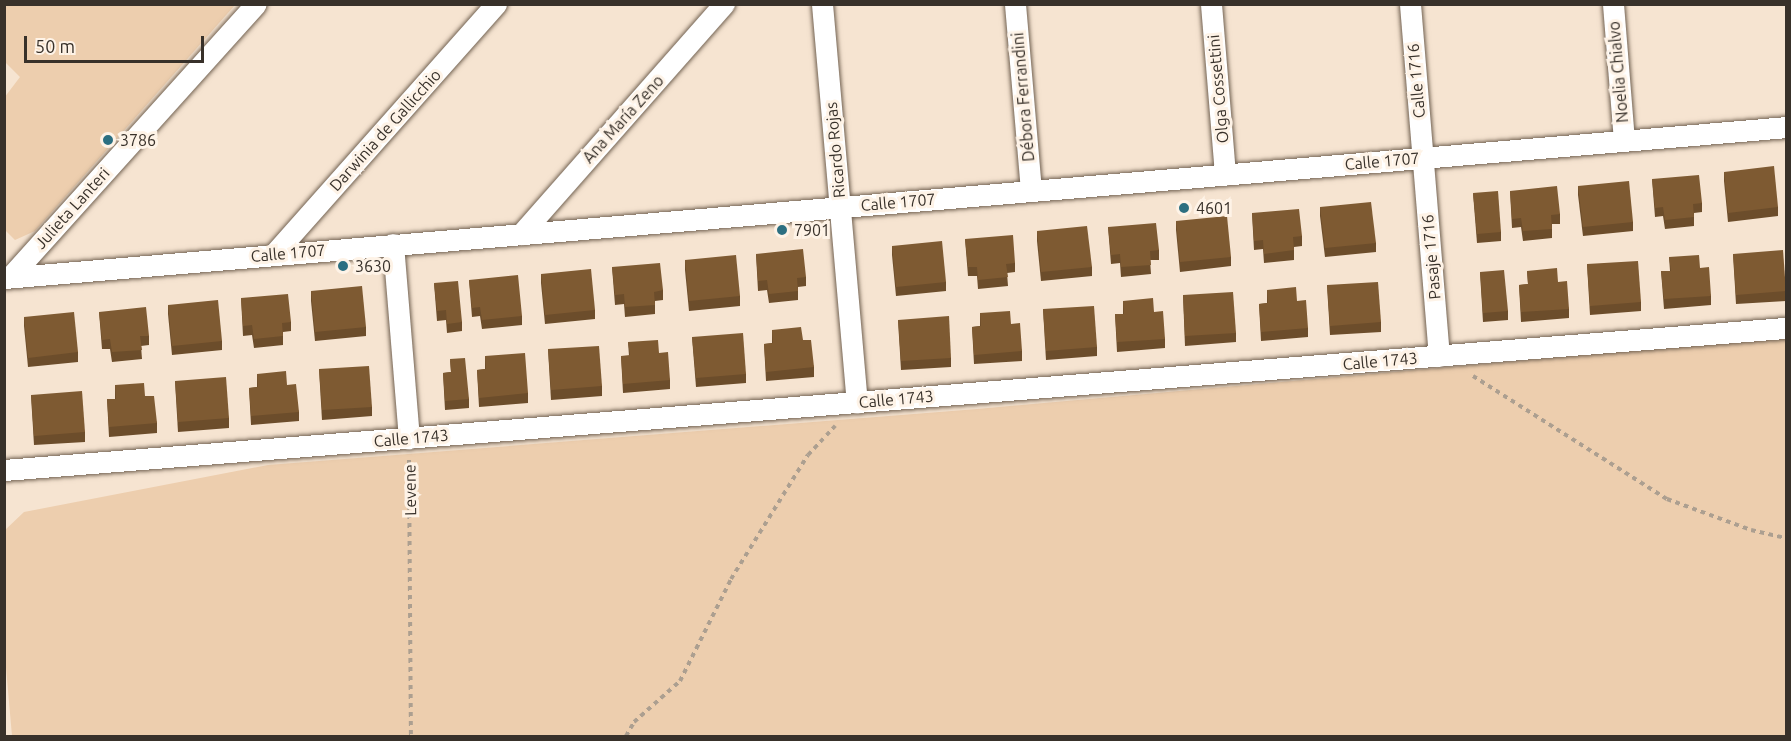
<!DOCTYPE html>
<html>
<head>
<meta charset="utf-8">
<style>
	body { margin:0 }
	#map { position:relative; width:1791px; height:741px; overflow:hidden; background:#f6e4d1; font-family:Ubuntu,sans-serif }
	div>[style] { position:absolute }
	.green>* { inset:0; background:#edceae }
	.path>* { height:4px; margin-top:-2px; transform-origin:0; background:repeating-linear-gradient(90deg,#ac9f90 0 4.5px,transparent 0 9px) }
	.roads { filter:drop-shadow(0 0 2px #726252) drop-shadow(0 0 2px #726252) }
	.street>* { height:21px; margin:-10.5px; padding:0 10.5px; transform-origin:10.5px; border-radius:10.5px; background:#fff }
	.wall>* { inset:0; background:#6c4d2b }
	.building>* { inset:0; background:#7e5a32 }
	.dots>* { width:16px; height:16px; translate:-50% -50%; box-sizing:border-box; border:3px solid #fef3e7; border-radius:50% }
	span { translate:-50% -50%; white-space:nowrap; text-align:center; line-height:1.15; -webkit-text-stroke:6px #fef3e7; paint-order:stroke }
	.street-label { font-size:16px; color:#38312a }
	.poi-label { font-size:16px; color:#38312a }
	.left { translate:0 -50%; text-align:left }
	.frame { position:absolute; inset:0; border:6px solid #38312a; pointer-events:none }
	.scale { position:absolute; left:24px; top:36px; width:180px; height:27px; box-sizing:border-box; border:3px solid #38312a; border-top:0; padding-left:8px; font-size:18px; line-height:21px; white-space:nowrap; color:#38312a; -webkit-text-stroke:4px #fef3e7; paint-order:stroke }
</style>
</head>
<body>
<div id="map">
	<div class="green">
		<div style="clip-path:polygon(4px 5px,235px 5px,35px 231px,15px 240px,5px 230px,4px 98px,20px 77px,5px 62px)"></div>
		<div style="clip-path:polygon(1786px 337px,1786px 736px,12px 736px,4px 645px,4px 531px,24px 512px,268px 465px,977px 409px)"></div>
	</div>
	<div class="path">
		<div style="left:1473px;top:376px;width:230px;rotate:32.4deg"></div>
		<div style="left:1667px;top:499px;width:90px;rotate:20.3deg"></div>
		<div style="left:1751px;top:530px;width:36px;rotate:13deg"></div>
		<div style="left:409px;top:460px;width:276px;rotate:89.6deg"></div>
		<div style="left:626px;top:736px;width:16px;rotate:-60deg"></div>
		<div style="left:634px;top:722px;width:62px;rotate:-41.7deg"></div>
		<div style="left:680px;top:681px;width:114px;rotate:-63.4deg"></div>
		<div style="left:731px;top:579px;width:146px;rotate:-58.2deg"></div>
		<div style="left:808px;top:455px;width:40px;rotate:-47deg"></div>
	</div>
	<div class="roads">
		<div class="street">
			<div style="left:822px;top:4px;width:400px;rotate:85deg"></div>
			<div style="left:1015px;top:4px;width:187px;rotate:85.1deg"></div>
			<div style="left:1211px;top:4px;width:171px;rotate:85.3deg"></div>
			<div style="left:1410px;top:4px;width:353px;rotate:85.3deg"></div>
			<div style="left:1613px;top:4px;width:136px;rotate:85.4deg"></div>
			<div style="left:521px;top:234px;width:307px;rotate:-48.6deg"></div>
			<div style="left:393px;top:244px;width:195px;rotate:85.3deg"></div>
			<div style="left:273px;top:255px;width:336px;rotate:-48.4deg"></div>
			<div style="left:10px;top:277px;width:367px;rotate:-48deg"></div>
			<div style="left:4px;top:278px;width:1788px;rotate:-4.84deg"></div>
			<div style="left:4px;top:470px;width:1788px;rotate:-4.56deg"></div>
		</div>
	</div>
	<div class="wall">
		<div style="clip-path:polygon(1724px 172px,1778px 207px,1778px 216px,1728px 222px,1724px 181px)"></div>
		<div style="clip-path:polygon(1652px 179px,1702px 203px,1702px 212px,1694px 213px,1694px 226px,1665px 229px,1663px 216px,1655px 217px)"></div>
		<div style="clip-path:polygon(1578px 186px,1633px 222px,1633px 231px,1583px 236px,1578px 195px)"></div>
		<div style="clip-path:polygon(1510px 191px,1560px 214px,1560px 224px,1552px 224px,1552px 238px,1523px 241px,1521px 227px,1512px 228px)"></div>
		<div style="clip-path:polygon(1473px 193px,1501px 232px,1501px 241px,1477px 243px)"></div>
		<div style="clip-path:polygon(1320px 207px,1376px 243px,1376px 252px,1325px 257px,1320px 216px)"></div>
		<div style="clip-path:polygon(1252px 213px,1302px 236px,1302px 246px,1294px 247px,1294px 260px,1264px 263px,1263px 249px,1254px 250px)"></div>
		<div style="clip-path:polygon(1176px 221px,1231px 257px,1231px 266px,1180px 272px,1176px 230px)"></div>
		<div style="clip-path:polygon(1108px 227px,1159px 250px,1159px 260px,1150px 260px,1151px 274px,1121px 277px,1120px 263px,1111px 264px)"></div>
		<div style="clip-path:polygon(1037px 231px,1092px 267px,1092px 276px,1041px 281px,1037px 241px)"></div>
		<div style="clip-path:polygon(965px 239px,1015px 263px,1015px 272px,1007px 273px,1008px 286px,978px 289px,977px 276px,968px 276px)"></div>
		<div style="clip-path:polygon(892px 246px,946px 282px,946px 291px,896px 296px,892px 255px)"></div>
		<div style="clip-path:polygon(756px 254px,806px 277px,806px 286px,798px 287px,798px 300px,769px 303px,767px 290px,758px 291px)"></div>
		<div style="clip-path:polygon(1733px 254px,1786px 291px,1786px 301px,1736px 304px)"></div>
		<div style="clip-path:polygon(1669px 257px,1700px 268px,1711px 296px,1711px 305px,1664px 309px,1661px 271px,1670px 271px)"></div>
		<div style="clip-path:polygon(685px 260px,740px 296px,740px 306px,689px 311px,685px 270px)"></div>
		<div style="clip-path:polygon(1587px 264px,1641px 302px,1641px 311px,1590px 315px)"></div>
		<div style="clip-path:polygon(612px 267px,663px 290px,663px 300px,655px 301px,655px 314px,625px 317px,624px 304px,615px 305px)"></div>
		<div style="clip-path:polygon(1527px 271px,1558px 282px,1569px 309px,1569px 318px,1521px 322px,1519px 285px,1528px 284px)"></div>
		<div style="clip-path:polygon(1480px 272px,1508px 311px,1508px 320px,1483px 322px)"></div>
		<div style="clip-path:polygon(541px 274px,595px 310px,595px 319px,545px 324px,541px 283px)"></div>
		<div style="clip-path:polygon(469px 280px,522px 316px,522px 325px,482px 329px,480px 316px,472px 317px)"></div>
		<div style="clip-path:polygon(434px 283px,462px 322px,462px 331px,447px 333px,446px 320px,437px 321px)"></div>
		<div style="clip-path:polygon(1327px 285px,1381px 322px,1381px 332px,1330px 335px)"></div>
		<div style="clip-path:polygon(1267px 290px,1308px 328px,1308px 337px,1261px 341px,1259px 304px,1267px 303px)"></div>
		<div style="clip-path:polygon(311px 291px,366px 327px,366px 336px,315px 341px,311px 301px)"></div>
		<div style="clip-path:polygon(1183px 295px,1236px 333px,1236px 342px,1185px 346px)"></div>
		<div style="clip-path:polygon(241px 298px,291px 322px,291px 331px,283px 332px,283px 345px,254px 348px,252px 335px,243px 336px)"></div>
		<div style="clip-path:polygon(1123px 301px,1154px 312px,1165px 339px,1165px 348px,1117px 352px,1115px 314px,1123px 314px)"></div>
		<div style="clip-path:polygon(168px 305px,222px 341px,222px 350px,172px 355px,168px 314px)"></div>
		<div style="clip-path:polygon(1043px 309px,1097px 347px,1097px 356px,1046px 360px)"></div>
		<div style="clip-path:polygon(99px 312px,149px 336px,149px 345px,141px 346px,142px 359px,112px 362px,110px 349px,102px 349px)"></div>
		<div style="clip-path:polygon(980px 313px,1011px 324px,1022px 351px,1022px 361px,974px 364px,972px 327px,980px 326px)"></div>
		<div style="clip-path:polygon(24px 317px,78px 352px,78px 362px,28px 367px,24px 326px)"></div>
		<div style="clip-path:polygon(898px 320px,951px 358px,951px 367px,901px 370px)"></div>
		<div style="clip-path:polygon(772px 330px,803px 340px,814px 367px,814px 377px,766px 381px,764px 344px,772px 343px)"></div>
		<div style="clip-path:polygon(692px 337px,746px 374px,746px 383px,696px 387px)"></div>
		<div style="clip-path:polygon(628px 342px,659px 353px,670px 380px,670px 389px,623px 393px,621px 356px,629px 356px)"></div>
		<div style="clip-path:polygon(548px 349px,602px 386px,602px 396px,551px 400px)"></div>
		<div style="clip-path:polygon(485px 356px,528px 393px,528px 403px,479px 407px,477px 370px,485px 369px)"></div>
		<div style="clip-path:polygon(450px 359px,469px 399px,469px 408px,445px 410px,443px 373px,451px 372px)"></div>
		<div style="clip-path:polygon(319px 369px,372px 407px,372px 416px,322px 420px)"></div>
		<div style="clip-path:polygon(257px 374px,287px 385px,299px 412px,299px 421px,251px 425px,249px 388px,257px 387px)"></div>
		<div style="clip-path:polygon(175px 381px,229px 418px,229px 428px,178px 432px)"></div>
		<div style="clip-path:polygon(115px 385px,145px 396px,157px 423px,157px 433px,109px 437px,107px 399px,115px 399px)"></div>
		<div style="clip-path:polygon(31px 395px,85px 432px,85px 442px,34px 445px)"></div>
	</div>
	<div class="building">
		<div style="clip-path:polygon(1774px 166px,1778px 207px,1728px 213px,1724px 172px)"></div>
		<div style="clip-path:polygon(1699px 175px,1702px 203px,1693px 204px,1694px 217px,1665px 220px,1663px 207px,1655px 208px,1652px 179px)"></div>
		<div style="clip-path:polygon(1629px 181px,1633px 222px,1583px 227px,1578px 186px)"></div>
		<div style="clip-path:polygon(1557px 186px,1560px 214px,1551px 215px,1552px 229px,1523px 231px,1521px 218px,1512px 219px,1510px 191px)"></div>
		<div style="clip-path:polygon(1498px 191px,1501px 232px,1477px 234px,1473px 193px)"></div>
		<div style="clip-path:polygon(1371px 202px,1376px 243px,1325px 248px,1320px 207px)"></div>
		<div style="clip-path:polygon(1299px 209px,1302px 236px,1293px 237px,1294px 250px,1264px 254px,1263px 240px,1254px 241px,1252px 213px)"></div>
		<div style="clip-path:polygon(1227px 216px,1231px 257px,1180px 262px,1176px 221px)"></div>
		<div style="clip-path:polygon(1156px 223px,1159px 250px,1150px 251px,1151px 265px,1121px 267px,1120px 254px,1111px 255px,1108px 227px)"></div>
		<div style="clip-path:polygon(1087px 226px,1092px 267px,1041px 272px,1037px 231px)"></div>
		<div style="clip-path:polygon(1013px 235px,1015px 263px,1006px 264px,1008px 277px,978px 280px,977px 267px,968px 267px,965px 239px)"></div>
		<div style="clip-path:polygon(942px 241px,946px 282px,896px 287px,892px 246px)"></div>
		<div style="clip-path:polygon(803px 249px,806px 277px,797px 278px,798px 291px,769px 294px,767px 280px,758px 281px,756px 254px)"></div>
		<div style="clip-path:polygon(1783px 250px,1786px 291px,1736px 295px,1733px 254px)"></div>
		<div style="clip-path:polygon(736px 255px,740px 296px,689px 301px,685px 260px)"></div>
		<div style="clip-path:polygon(1699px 255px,1700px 268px,1709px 267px,1711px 296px,1664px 299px,1661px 271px,1671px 271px,1669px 257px)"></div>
		<div style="clip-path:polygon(1638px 261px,1641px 302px,1590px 306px,1587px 264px)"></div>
		<div style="clip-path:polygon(660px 263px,663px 290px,654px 292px,655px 305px,625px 307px,624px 294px,615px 295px,612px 267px)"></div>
		<div style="clip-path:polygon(1557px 268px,1558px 282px,1567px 281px,1569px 309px,1521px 312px,1519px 285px,1528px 284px,1527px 271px)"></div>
		<div style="clip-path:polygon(591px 269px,595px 310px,545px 315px,541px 274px)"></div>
		<div style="clip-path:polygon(1504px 270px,1508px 311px,1483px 313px,1480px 272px)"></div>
		<div style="clip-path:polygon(518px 275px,522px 316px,482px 320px,480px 307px,472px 308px,469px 280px)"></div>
		<div style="clip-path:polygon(458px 281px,462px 322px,447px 324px,446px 310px,437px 311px,434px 283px)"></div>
		<div style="clip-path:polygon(1378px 282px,1381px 322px,1330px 326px,1327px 285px)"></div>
		<div style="clip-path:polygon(362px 286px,366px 327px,315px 332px,311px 291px)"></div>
		<div style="clip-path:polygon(1296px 287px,1297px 301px,1306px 300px,1308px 328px,1261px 332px,1259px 304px,1268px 303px,1267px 290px)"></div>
		<div style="clip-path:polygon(1233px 292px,1236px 333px,1185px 336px,1183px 295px)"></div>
		<div style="clip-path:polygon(288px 294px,291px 322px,282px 323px,283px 336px,254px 339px,252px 325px,243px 326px,241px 298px)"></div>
		<div style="clip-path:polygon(1153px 298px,1154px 312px,1163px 311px,1165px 339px,1117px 342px,1115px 314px,1124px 314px,1123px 301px)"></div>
		<div style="clip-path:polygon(218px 300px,222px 341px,172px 346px,168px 305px)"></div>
		<div style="clip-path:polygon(1094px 306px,1097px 347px,1046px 351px,1043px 309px)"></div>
		<div style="clip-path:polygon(146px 307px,149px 336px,140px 336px,142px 350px,112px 352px,110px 339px,102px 340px,99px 312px)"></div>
		<div style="clip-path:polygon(1010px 311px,1011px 324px,1020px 323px,1022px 351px,974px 355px,972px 327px,981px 326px,980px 313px)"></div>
		<div style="clip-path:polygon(74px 312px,78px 352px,28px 358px,24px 317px)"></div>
		<div style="clip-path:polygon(949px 316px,951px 358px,901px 361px,898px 320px)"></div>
		<div style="clip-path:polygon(801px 327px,803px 340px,811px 340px,814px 367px,766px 372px,764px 344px,773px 343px,772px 330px)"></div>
		<div style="clip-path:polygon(743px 333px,746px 374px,696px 378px,692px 337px)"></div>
		<div style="clip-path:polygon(658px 340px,659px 353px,668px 352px,670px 380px,623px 384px,621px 356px,630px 355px,628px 342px)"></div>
		<div style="clip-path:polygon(599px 346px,602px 386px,551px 390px,548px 349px)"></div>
		<div style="clip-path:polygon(525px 353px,528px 393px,479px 398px,477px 370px,486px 369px,485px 356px)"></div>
		<div style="clip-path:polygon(465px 358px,469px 399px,445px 401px,443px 373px,451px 372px,450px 359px)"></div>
		<div style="clip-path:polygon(369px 366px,372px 407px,322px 410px,319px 369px)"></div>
		<div style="clip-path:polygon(286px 371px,287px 385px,296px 384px,299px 412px,251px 416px,249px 388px,258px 387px,257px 374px)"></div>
		<div style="clip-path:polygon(226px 377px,229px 418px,178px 422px,175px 381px)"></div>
		<div style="clip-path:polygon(144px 383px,145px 396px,154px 396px,157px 423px,109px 427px,107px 399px,116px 399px,115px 385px)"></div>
		<div style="clip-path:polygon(82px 391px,85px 432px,34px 436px,31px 395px)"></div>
	</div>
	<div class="dots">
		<div style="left:108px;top:140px;background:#2c6f81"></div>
		<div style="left:1184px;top:208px;background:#2c6f81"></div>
		<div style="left:782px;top:230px;background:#2c6f81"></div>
		<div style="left:343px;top:266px;background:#2c6f81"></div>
	</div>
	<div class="street-label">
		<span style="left:1618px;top:72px;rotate:-95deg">Noelia Chialvo</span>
		<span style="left:1416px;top:81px;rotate:-95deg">Calle 1716</span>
		<span style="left:1218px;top:89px;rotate:-95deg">Olga Cossettini</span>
		<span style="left:1023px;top:97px;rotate:-95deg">Débora Ferrandini</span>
		<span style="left:623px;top:119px;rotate:-48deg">Ana María Zeno</span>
		<span style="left:385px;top:130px;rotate:-48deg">Darwinia de Gallicchio</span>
		<span style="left:835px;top:150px;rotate:-95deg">Ricardo Rojas</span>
		<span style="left:1382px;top:161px;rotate:-5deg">Calle 1707</span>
		<span style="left:898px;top:202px;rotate:-5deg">Calle 1707</span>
		<span style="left:72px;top:208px;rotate:-48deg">Julieta Lanteri</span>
		<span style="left:288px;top:253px;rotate:-5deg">Calle 1707</span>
		<span style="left:1431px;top:257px;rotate:-95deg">Pasaje 1716</span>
		<span style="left:1380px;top:361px;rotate:-5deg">Calle 1743</span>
		<span style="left:896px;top:399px;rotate:-5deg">Calle 1743</span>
		<span style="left:411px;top:438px;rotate:-5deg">Calle 1743</span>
		<span style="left:410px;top:490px;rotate:-91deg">Levene</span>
	</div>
	<div class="poi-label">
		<span class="left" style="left:120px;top:140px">3786</span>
		<span class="left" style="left:1196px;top:208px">4601</span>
		<span class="left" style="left:794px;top:230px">7901</span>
		<span class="left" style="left:355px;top:266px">3630</span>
	</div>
	<div class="frame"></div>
	<div class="scale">50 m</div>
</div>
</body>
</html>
